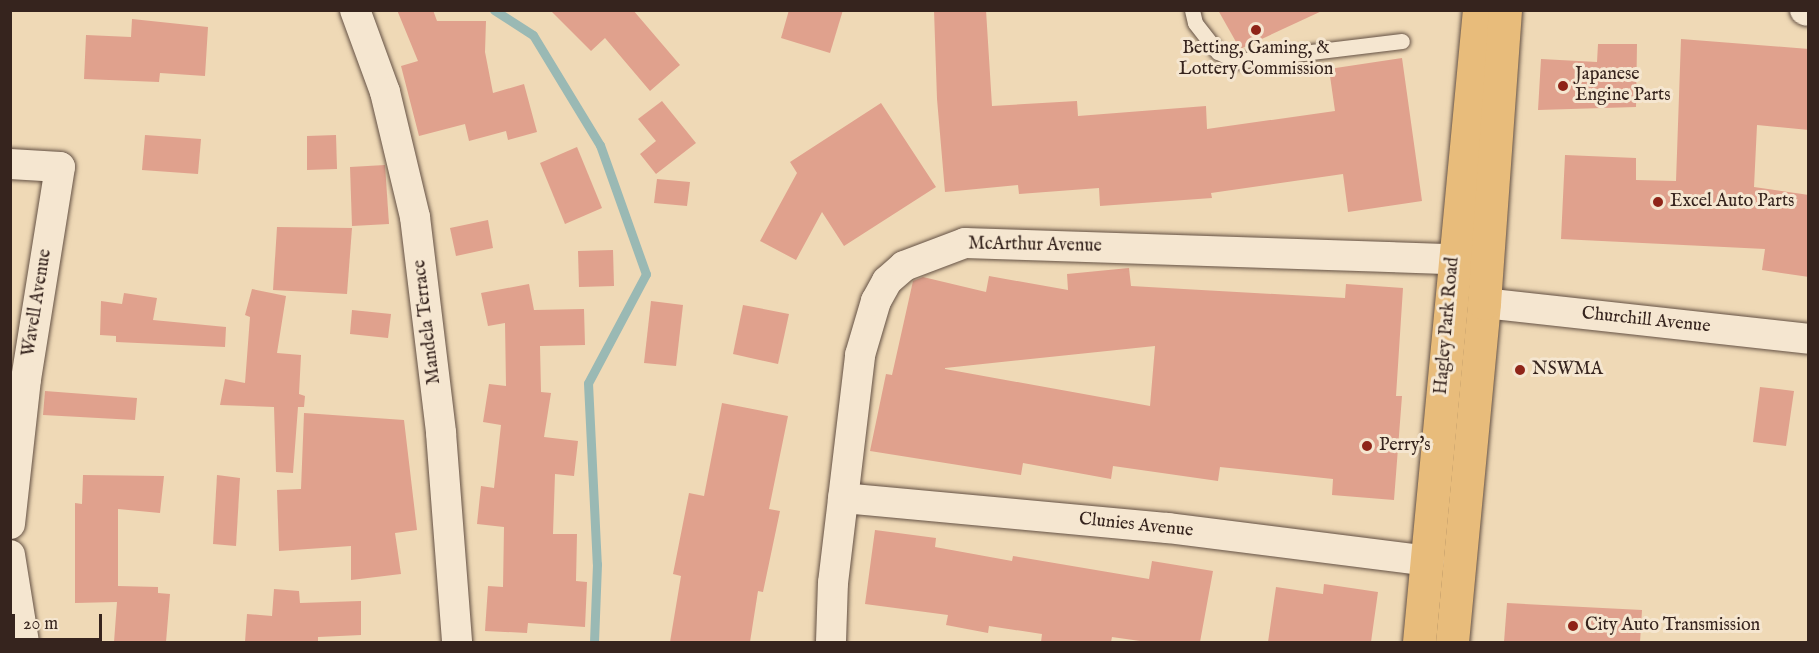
<!DOCTYPE html>
<html>
<head>
<meta charset="utf-8">
<style>
	body { margin:0 }
	#map { position:relative; width:1819px; height:653px; overflow:hidden; background:#efd9b6; font-family:"IM FELL English",serif }
	div>[style] { position:absolute }
	.stream>* { height:9px; margin:-4.5px; padding:0 4.5px; transform-origin:4.5px; border-radius:4.5px; background:#9ab9b4 }
	.building>* { inset:0; background:#e0a18d }
	.roads { filter:drop-shadow(0 0 2px #645144) drop-shadow(0 0 2px #645144) }
	.lane>* { height:15px; margin:-7.5px; padding:0 7.5px; transform-origin:7.5px; border-radius:7.5px; background:#f5e6d0 }
	.street>* { height:30px; margin:-15px; padding:0 15px; transform-origin:15px; border-radius:15px; background:#f5e6d0 }
	.primary>* { height:33px; margin:-16.5px; padding:0 16.5px; transform-origin:16.5px; border-radius:16.5px; background:#e8bc7b }
	.dots>* { width:16px; height:16px; translate:-50% -50%; box-sizing:border-box; border:3px solid #f5e6d0; border-radius:50% }
	span { translate:-50% -50%; white-space:nowrap; text-align:center; line-height:1.15; -webkit-text-stroke:6px #f5e6d0; paint-order:stroke }
	.poi-label { font-size:18px; color:#36241e }
	.left { translate:0 -50%; text-align:left }
	.street-label { font-size:18px; color:#36241e }
	.frame { position:absolute; inset:0; border:12px solid #36241e; pointer-events:none }
	.scale { position:absolute; left:12px; top:614px; width:90px; height:27px; box-sizing:border-box; border:3px solid #36241e; border-top:0; padding-left:8px; font-size:18px; line-height:21px; white-space:nowrap; color:#36241e; -webkit-text-stroke:4px #f5e6d0; paint-order:stroke }
</style>
</head>
<body>
<div id="map">
	<div class="stream">
		<div style="left:494px;top:10px;width:46px;rotate:32.7deg"></div>
		<div style="left:533px;top:35px;width:129px;rotate:58.7deg"></div>
		<div style="left:600px;top:145px;width:137px;rotate:70.4deg"></div>
		<div style="left:646px;top:274px;width:123px;rotate:118deg"></div>
		<div style="left:588px;top:383px;width:181px;rotate:87.2deg"></div>
		<div style="left:597px;top:564px;width:78px;rotate:92.2deg"></div>
	</div>
	<div class="building">
		<div style="clip-path:polygon(397px 10px,433px 10px,437px 21px,486px 21px,485px 52px,493px 93px,524px 84px,537px 132px,508px 140px,506px 131px,469px 141px,465px 124px,419px 136px,401px 66px,418px 61px)"></div>
		<div style="clip-path:polygon(550px 10px,633px 10px,680px 65px,650px 91px,605px 38px,591px 51px)"></div>
		<div style="clip-path:polygon(789px 10px,843px 10px,830px 53px,781px 38px)"></div>
		<div style="clip-path:polygon(934px 10px,986px 10px,992px 106px,1077px 101px,1078px 116px,1206px 106px,1207px 129px,1335px 111px,1329px 69px,1402px 58px,1422px 201px,1348px 212px,1343px 174px,1211px 193px,1212px 198px,1100px 206px,1099px 188px,1019px 194px,1018px 185px,945px 192px,937px 99px)"></div>
		<div style="clip-path:polygon(1218px 10px,1324px 10px,1240px 49px)"></div>
		<div style="clip-path:polygon(132px 19px,208px 27px,205px 76px,160px 73px,159px 82px,84px 79px,86px 35px,131px 37px)"></div>
		<div style="clip-path:polygon(1681px 39px,1809px 49px,1809px 130px,1757px 125px,1754px 187px,1809px 195px,1809px 277px,1762px 270px,1765px 249px,1561px 239px,1565px 155px,1636px 158px,1636px 180px,1676px 181px)"></div>
		<div style="clip-path:polygon(1598px 44px,1637px 44px,1636px 107px,1538px 110px,1541px 59px,1597px 62px)"></div>
		<div style="clip-path:polygon(662px 101px,696px 143px,656px 174px,640px 154px,656px 141px,638px 119px)"></div>
		<div style="clip-path:polygon(881px 103px,936px 187px,844px 246px,822px 212px,796px 260px,760px 241px,797px 173px,790px 162px)"></div>
		<div style="clip-path:polygon(145px 135px,201px 139px,198px 174px,142px 170px)"></div>
		<div style="clip-path:polygon(336px 135px,337px 169px,307px 170px,307px 136px)"></div>
		<div style="clip-path:polygon(577px 147px,602px 208px,565px 224px,540px 163px)"></div>
		<div style="clip-path:polygon(385px 165px,389px 224px,352px 226px,350px 167px)"></div>
		<div style="clip-path:polygon(657px 179px,690px 182px,687px 206px,654px 203px)"></div>
		<div style="clip-path:polygon(488px 220px,493px 248px,456px 256px,450px 228px)"></div>
		<div style="clip-path:polygon(277px 227px,352px 228px,347px 294px,273px 290px)"></div>
		<div style="clip-path:polygon(613px 250px,614px 286px,579px 287px,578px 251px)"></div>
		<div style="clip-path:polygon(evenodd,1129px 268px,1131px 286px,1345px 298px,1346px 284px,1403px 288px,1396px 396px,1402px 396px,1394px 500px,1332px 495px,1333px 479px,1220px 467px,1218px 481px,1113px 466px,1111px 479px,1023px 463px,1021px 475px,870px 451px,886px 374px,892px 375px,913px 281px,923px 277px,986px 292px,989px 276px,1068px 290px,1067px 274px,1129px 268px,1155px 346px,1150px 406px,945px 369px,945px 368px,1155px 346px)"></div>
		<div style="clip-path:polygon(529px 284px,534px 310px,584px 309px,585px 345px,540px 346px,541px 392px,551px 393px,544px 437px,578px 441px,574px 476px,555px 474px,553px 534px,577px 534px,576px 581px,587px 582px,585px 627px,528px 623px,527px 633px,485px 631px,488px 586px,503px 587px,504px 527px,477px 524px,481px 486px,494px 488px,501px 425px,483px 422px,489px 384px,506px 386px,505px 323px,488px 326px,481px 293px)"></div>
		<div style="clip-path:polygon(252px 289px,286px 296px,277px 353px,301px 355px,299px 394px,305px 396px,304px 407px,298px 407px,293px 473px,276px 472px,274px 407px,220px 405px,225px 379px,245px 383px,250px 317px,245px 315px)"></div>
		<div style="clip-path:polygon(124px 293px,157px 298px,153px 320px,226px 327px,225px 347px,116px 342px,116px 336px,100px 335px,101px 301px,122px 304px)"></div>
		<div style="clip-path:polygon(651px 301px,683px 305px,676px 366px,644px 363px)"></div>
		<div style="clip-path:polygon(743px 305px,789px 314px,778px 364px,733px 354px)"></div>
		<div style="clip-path:polygon(352px 310px,391px 314px,388px 338px,350px 334px)"></div>
		<div style="clip-path:polygon(1760px 387px,1794px 391px,1786px 446px,1753px 442px)"></div>
		<div style="clip-path:polygon(45px 391px,137px 398px,135px 420px,43px 415px)"></div>
		<div style="clip-path:polygon(722px 403px,788px 416px,769px 509px,780px 511px,763px 592px,758px 591px,750px 642px,670px 642px,681px 576px,673px 574px,689px 493px,704px 496px)"></div>
		<div style="clip-path:polygon(304px 413px,404px 420px,417px 530px,395px 533px,401px 574px,351px 580px,351px 546px,279px 551px,277px 490px,301px 489px)"></div>
		<div style="clip-path:polygon(83px 475px,164px 476px,160px 513px,118px 509px,118px 591px,118px 586px,158px 587px,158px 593px,170px 594px,166px 642px,114px 642px,117px 602px,75px 603px,75px 503px,82px 504px)"></div>
		<div style="clip-path:polygon(217px 475px,240px 478px,236px 546px,213px 544px)"></div>
		<div style="clip-path:polygon(875px 530px,936px 538px,935px 547px,1012px 561px,1013px 556px,1149px 579px,1152px 561px,1213px 571px,1200px 642px,1147px 642px,1112px 637px,1111px 642px,1041px 642px,1042px 634px,989px 626px,988px 633px,946px 625px,948px 615px,865px 604px)"></div>
		<div style="clip-path:polygon(1324px 584px,1378px 592px,1371px 642px,1268px 642px,1276px 587px,1323px 594px)"></div>
		<div style="clip-path:polygon(274px 589px,299px 591px,300px 603px,361px 601px,361px 635px,318px 637px,318px 642px,245px 642px,247px 614px,272px 616px)"></div>
		<div style="clip-path:polygon(1507px 603px,1642px 610px,1640px 642px,1504px 642px)"></div>
	</div>
	<div class="roads">
		<div class="lane">
			<div style="left:1192px;top:10px;width:13px;rotate:77deg"></div>
			<div style="left:1195px;top:23px;width:37px;rotate:52deg"></div>
			<div style="left:1218px;top:52px;width:21px;rotate:25deg"></div>
			<div style="left:1237px;top:61px;width:166px;rotate:-6.9deg"></div>
		</div>
		<div class="street">
			<div style="left:355px;top:10px;width:87px;rotate:69.9deg"></div>
			<div style="left:385px;top:92px;width:129px;rotate:76.5deg"></div>
			<div style="left:415px;top:217px;width:218px;rotate:83.1deg"></div>
			<div style="left:441px;top:433px;width:210px;rotate:85.6deg"></div>
			<div style="left:1805px;top:10px;width:3px;rotate:18deg"></div>
			<div style="left:10px;top:164px;width:50px;rotate:3.4deg"></div>
			<div style="left:60px;top:167px;width:215px;rotate:99.1deg"></div>
			<div style="left:26px;top:379px;width:146px;rotate:96.3deg"></div>
			<div style="left:1484px;top:303px;width:326px;rotate:6.3deg"></div>
			<div style="left:843px;top:498px;width:326px;rotate:5.3deg"></div>
			<div style="left:1168px;top:528px;width:263px;rotate:7.2deg"></div>
			<div style="left:10px;top:555px;width:88px;rotate:80.9deg"></div>
			<div style="left:831px;top:642px;width:59px;rotate:-88.1deg"></div>
			<div style="left:833px;top:583px;width:230px;rotate:-83.2deg"></div>
			<div style="left:860px;top:355px;width:56px;rotate:-73.5deg"></div>
			<div style="left:876px;top:301px;width:23px;rotate:-61deg"></div>
			<div style="left:887px;top:281px;width:23px;rotate:-41deg"></div>
			<div style="left:904px;top:266px;width:65px;rotate:-20.7deg"></div>
			<div style="left:965px;top:243px;width:488px;rotate:1.9deg"></div>
		</div>
		<div class="primary">
			<div style="left:1419px;top:642px;width:635px;rotate:-84.58deg"></div>
			<div style="left:1452px;top:642px;width:341px;rotate:-84.6deg"></div>
			<div style="left:1484px;top:303px;width:294px;rotate:-85.9deg"></div>
		</div>
	</div>
	<div class="dots">
		<div style="left:1256px;top:30px;background:#8f2418"></div>
		<div style="left:1563px;top:86px;background:#8f2418"></div>
		<div style="left:1658px;top:202px;background:#8f2418"></div>
		<div style="left:1520px;top:370px;background:#8f2418"></div>
		<div style="left:1367px;top:446px;background:#8f2418"></div>
		<div style="left:1573px;top:626px;background:#8f2418"></div>
	</div>
	<div class="poi-label">
		<span style="left:1256px;top:60px">Betting, Gaming, &amp;<br>Lottery Commission</span>
		<span class="left" style="left:1575px;top:86px">Japanese<br>Engine Parts</span>
		<span class="left" style="left:1670px;top:202px">Excel Auto Parts</span>
		<span class="left" style="left:1532px;top:370px">NSWMA</span>
		<span class="left" style="left:1379px;top:446px">Perry's</span>
		<span class="left" style="left:1585px;top:626px">City Auto Transmission</span>
	</div>
	<div class="street-label">
		<span style="left:1035px;top:246px;rotate:1deg">McArthur Avenue</span>
		<span style="left:38px;top:303px;rotate:-81deg">Wavell Avenue</span>
		<span style="left:1646px;top:321px;rotate:6deg">Churchill Avenue</span>
		<span style="left:428px;top:322px;rotate:-97deg">Mandela Terrace</span>
		<span style="left:1448px;top:326px;rotate:-85deg">Hagley Park Road</span>
		<span style="left:1136px;top:526px;rotate:6deg">Clunies Avenue</span>
	</div>
	<div class="frame"></div>
	<div class="scale">20 m</div>
</div>
</body>
</html>
